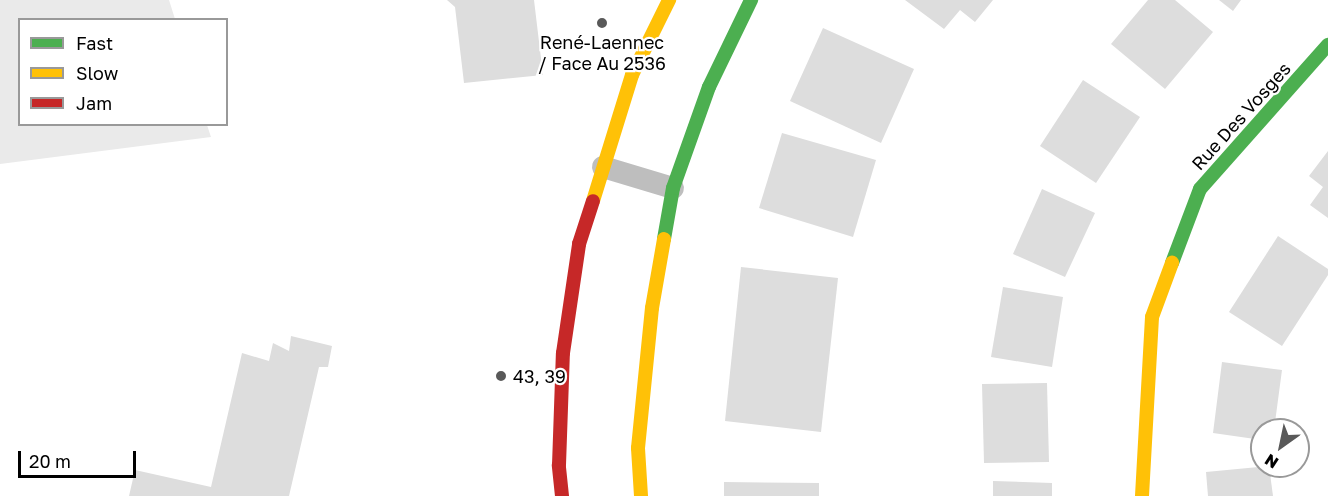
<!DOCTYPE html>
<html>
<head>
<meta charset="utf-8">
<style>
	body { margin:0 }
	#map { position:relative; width:1328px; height:496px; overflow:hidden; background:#fff; font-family:"Golos Text",sans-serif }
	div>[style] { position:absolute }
	.green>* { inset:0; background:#eaeaea }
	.building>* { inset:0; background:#ddd }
	.lane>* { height:22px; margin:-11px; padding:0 11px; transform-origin:11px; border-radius:11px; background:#bebebe }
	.fast>* { height:14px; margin:-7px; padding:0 7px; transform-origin:7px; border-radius:7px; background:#4caf50 }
	.slow>* { height:14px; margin:-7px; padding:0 7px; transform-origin:7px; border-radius:7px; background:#ffc107 }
	.jam>* { height:14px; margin:-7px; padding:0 7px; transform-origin:7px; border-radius:7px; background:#c62828 }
	.dots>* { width:16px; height:16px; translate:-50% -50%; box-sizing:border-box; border:3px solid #fff; border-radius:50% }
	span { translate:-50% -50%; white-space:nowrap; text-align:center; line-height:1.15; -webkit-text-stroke:4.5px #fff; paint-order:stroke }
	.poi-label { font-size:18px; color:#000 }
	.left { translate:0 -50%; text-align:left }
	.street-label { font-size:18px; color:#000 }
	.legend { position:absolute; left:18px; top:18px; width:210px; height:108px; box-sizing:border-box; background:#fff; border:2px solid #999; margin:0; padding:8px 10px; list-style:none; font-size:18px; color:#000 }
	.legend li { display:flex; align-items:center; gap:12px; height:30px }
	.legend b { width:30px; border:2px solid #999 }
	.north { position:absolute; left:1250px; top:418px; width:60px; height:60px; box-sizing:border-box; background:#fff; border:2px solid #999; border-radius:50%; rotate:213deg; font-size:16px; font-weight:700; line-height:24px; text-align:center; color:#000 }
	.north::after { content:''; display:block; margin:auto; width:21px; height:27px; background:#595959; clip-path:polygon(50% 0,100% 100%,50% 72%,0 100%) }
	.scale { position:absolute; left:18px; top:451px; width:118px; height:27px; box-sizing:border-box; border:3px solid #000; border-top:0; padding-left:8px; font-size:18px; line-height:21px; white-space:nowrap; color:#000; -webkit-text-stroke:4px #fff; paint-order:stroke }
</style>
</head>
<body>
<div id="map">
	<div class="green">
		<div style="clip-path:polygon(0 0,169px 0,175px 19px,20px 20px,20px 124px,207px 125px,211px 137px,0 164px)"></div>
	</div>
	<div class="building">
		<div style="clip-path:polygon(447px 0,534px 0,543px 75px,464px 83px,455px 7px)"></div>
		<div style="clip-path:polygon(905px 0,993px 0,975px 22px,960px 10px,944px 29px)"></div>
		<div style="clip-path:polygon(1148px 0,1175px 0,1213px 32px,1165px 89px,1111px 44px)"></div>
		<div style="clip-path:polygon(1219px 0,1241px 0,1233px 11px)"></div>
		<div style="clip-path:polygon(823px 28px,914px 69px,881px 143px,790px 101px)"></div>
		<div style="clip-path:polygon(1083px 80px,1140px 117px,1096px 183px,1040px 146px)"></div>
		<div style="clip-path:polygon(782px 133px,876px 160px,853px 237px,759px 208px)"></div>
		<div style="clip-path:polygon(1328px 151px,1328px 218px,1310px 205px,1323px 187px,1309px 176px)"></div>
		<div style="clip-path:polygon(1042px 189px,1095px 213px,1065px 277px,1013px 254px)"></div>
		<div style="clip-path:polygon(1278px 236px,1328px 269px,1328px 275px,1282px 346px,1229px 312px)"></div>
		<div style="clip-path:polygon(741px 267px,838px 278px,821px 432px,725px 421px)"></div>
		<div style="clip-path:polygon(1003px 287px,1063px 297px,1052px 367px,991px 357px)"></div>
		<div style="clip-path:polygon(291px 336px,332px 346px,328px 367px,319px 367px,289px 496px,129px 496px,135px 470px,211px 487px,242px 353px,269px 361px,273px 343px,289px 351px)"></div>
		<div style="clip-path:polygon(1222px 362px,1282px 370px,1274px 430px,1262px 430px,1262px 440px,1213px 433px)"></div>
		<div style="clip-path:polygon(1047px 383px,1049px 462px,984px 463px,982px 384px)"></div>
		<div style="clip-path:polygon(1269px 466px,1273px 496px,1208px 496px,1206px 472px)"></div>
		<div style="clip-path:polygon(993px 481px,1052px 483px,1052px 496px,993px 496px)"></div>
		<div style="clip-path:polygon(724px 482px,819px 483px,819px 496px,724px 496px)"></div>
	</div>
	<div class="lane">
		<div style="left:603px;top:167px;width:73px;rotate:16.7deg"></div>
	</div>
	<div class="fast">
		<div style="left:664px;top:239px;width:52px;rotate:-80deg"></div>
		<div style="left:673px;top:188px;width:107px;rotate:-70.4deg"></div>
		<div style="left:709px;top:87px;width:97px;rotate:-64.2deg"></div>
		<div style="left:1172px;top:263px;width:79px;rotate:-69.3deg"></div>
		<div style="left:1200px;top:189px;width:193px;rotate:-48.4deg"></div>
	</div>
	<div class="slow">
		<div style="left:593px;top:201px;width:132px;rotate:-72.8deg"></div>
		<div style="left:632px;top:75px;width:84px;rotate:-63.7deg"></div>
		<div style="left:641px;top:496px;width:48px;rotate:-93.6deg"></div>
		<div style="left:638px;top:448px;width:141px;rotate:-84.3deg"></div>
		<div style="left:652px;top:308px;width:70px;rotate:-80.1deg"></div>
		<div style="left:1142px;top:496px;width:179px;rotate:-86.8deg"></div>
		<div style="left:1152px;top:317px;width:58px;rotate:-69.7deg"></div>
	</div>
	<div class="jam">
		<div style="left:562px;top:496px;width:31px;rotate:-96deg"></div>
		<div style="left:559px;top:465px;width:112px;rotate:-88deg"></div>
		<div style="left:563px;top:353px;width:110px;rotate:-81.6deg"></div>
		<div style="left:579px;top:244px;width:45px;rotate:-72deg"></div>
	</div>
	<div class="dots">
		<div style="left:602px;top:23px;background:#595959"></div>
		<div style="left:501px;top:376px;background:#595959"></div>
	</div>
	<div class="poi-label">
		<span style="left:602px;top:53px">René-Laennec<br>/ Face Au 2536</span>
		<span class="left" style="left:513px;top:376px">43, 39</span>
	</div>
	<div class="street-label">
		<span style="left:1241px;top:116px;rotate:-48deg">Rue Des Vosges</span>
	</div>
	<ul class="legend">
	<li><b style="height:8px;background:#4caf50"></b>Fast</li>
	<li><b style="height:8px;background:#ffc107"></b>Slow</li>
	<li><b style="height:8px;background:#c62828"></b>Jam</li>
	</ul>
	<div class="north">N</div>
	<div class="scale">20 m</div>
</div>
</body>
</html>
